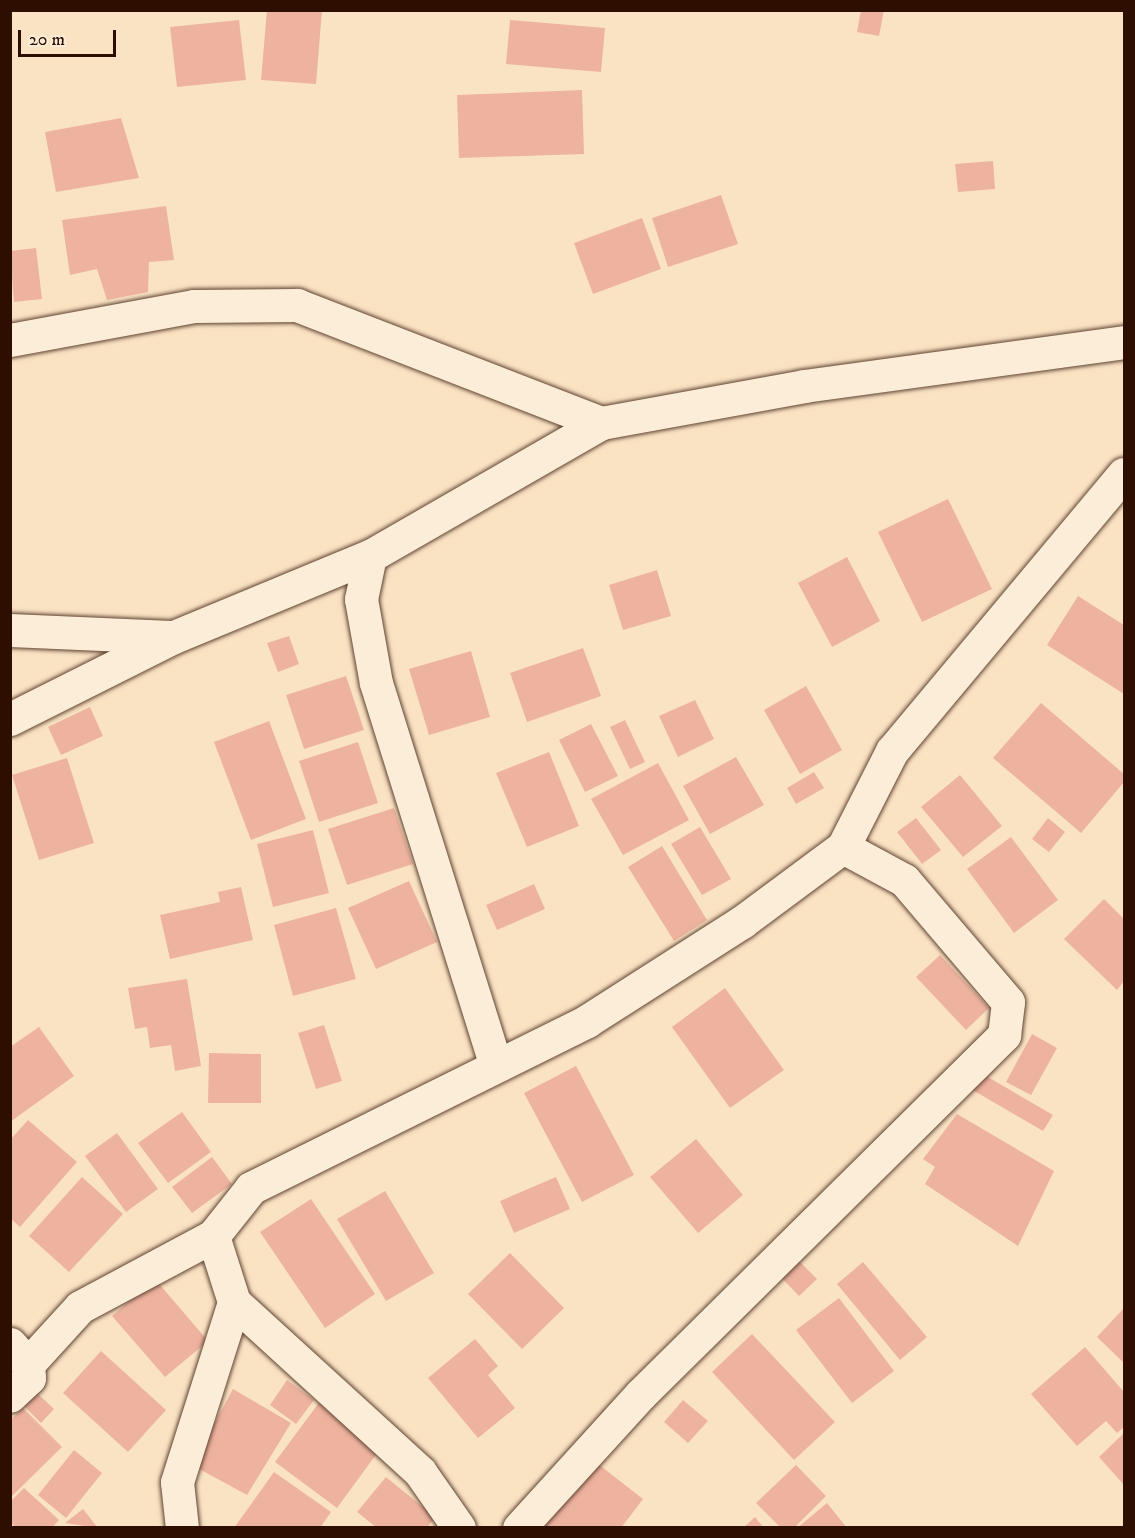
<!DOCTYPE html>
<html>
<head>
<meta charset="utf-8">
<style>
	body { margin:0 }
	#map { position:relative; width:1135px; height:1538px; overflow:hidden; background:#fae3c3; font-family:"IM FELL DW Pica",serif }
	div>[style] { position:absolute }
	.building>* { inset:0; background:#eeb39f }
	.roads { filter:drop-shadow(0 0 2px #604332) drop-shadow(0 0 2px #604332) }
	.minor>* { height:33px; margin:-16.5px; padding:0 16.5px; transform-origin:16.5px; border-radius:16.5px; background:#fcedd8 }
	span { translate:-50% -50%; white-space:nowrap; text-align:center; line-height:1.15; -webkit-text-stroke:4.5px #fcedd8; paint-order:stroke }
	.frame { position:absolute; inset:0; border:12px solid #2d0e01; pointer-events:none }
	.scale { position:absolute; left:18px; top:30px; width:98px; height:27px; box-sizing:border-box; border:3px solid #2d0e01; border-top:0; padding-left:8px; font-size:18px; line-height:21px; white-space:nowrap; color:#2d0e01; -webkit-text-stroke:4px #fcedd8; paint-order:stroke }
</style>
</head>
<body>
<div id="map">
	<div class="building">
		<div style="clip-path:polygon(267px 10px,322px 10px,316px 84px,261px 80px)"></div>
		<div style="clip-path:polygon(861px 10px,884px 10px,879px 36px,857px 32px)"></div>
		<div style="clip-path:polygon(239px 20px,246px 80px,177px 87px,170px 27px)"></div>
		<div style="clip-path:polygon(510px 20px,605px 28px,601px 72px,506px 64px)"></div>
		<div style="clip-path:polygon(582px 90px,584px 154px,459px 158px,457px 95px)"></div>
		<div style="clip-path:polygon(121px 118px,139px 178px,56px 192px,45px 132px)"></div>
		<div style="clip-path:polygon(993px 161px,995px 189px,958px 192px,955px 164px)"></div>
		<div style="clip-path:polygon(721px 195px,738px 244px,668px 267px,652px 218px)"></div>
		<div style="clip-path:polygon(166px 206px,174px 260px,149px 262px,148px 292px,107px 300px,97px 269px,70px 275px,62px 220px)"></div>
		<div style="clip-path:polygon(642px 218px,661px 269px,593px 294px,574px 243px)"></div>
		<div style="clip-path:polygon(36px 248px,42px 299px,14px 302px,10px 251px)"></div>
		<div style="clip-path:polygon(948px 499px,992px 589px,922px 622px,878px 532px)"></div>
		<div style="clip-path:polygon(847px 557px,880px 621px,832px 647px,798px 583px)"></div>
		<div style="clip-path:polygon(657px 570px,671px 616px,623px 630px,609px 585px)"></div>
		<div style="clip-path:polygon(1078px 596px,1124px 625px,1124px 694px,1047px 645px)"></div>
		<div style="clip-path:polygon(289px 636px,299px 664px,278px 672px,267px 643px)"></div>
		<div style="clip-path:polygon(583px 648px,601px 696px,527px 722px,510px 673px)"></div>
		<div style="clip-path:polygon(471px 651px,490px 717px,429px 735px,409px 669px)"></div>
		<div style="clip-path:polygon(346px 676px,364px 730px,304px 749px,286px 695px)"></div>
		<div style="clip-path:polygon(806px 686px,842px 750px,800px 774px,764px 710px)"></div>
		<div style="clip-path:polygon(695px 700px,714px 739px,678px 757px,659px 716px)"></div>
		<div style="clip-path:polygon(1041px 703px,1124px 774px,1124px 782px,1081px 833px,993px 758px)"></div>
		<div style="clip-path:polygon(90px 707px,103px 736px,61px 755px,48px 727px)"></div>
		<div style="clip-path:polygon(625px 720px,645px 762px,630px 769px,610px 727px)"></div>
		<div style="clip-path:polygon(269px 721px,306px 819px,251px 840px,214px 742px)"></div>
		<div style="clip-path:polygon(591px 724px,618px 776px,585px 792px,559px 740px)"></div>
		<div style="clip-path:polygon(358px 742px,378px 803px,319px 822px,299px 761px)"></div>
		<div style="clip-path:polygon(549px 752px,579px 826px,527px 847px,496px 773px)"></div>
		<div style="clip-path:polygon(736px 757px,764px 805px,710px 834px,683px 786px)"></div>
		<div style="clip-path:polygon(67px 758px,94px 843px,39px 860px,12px 775px)"></div>
		<div style="clip-path:polygon(658px 763px,689px 820px,623px 855px,591px 799px)"></div>
		<div style="clip-path:polygon(814px 772px,824px 788px,796px 804px,787px 788px)"></div>
		<div style="clip-path:polygon(960px 775px,1002px 826px,963px 857px,921px 807px)"></div>
		<div style="clip-path:polygon(394px 808px,413px 864px,347px 885px,328px 829px)"></div>
		<div style="clip-path:polygon(916px 818px,941px 850px,922px 864px,897px 832px)"></div>
		<div style="clip-path:polygon(1048px 818px,1065px 832px,1049px 852px,1032px 839px)"></div>
		<div style="clip-path:polygon(700px 827px,731px 879px,702px 895px,671px 844px)"></div>
		<div style="clip-path:polygon(313px 830px,329px 893px,273px 907px,257px 844px)"></div>
		<div style="clip-path:polygon(1011px 837px,1058px 900px,1014px 933px,967px 869px)"></div>
		<div style="clip-path:polygon(662px 846px,707px 920px,674px 941px,628px 867px)"></div>
		<div style="clip-path:polygon(409px 881px,437px 942px,376px 969px,348px 908px)"></div>
		<div style="clip-path:polygon(534px 884px,545px 909px,497px 930px,486px 905px)"></div>
		<div style="clip-path:polygon(241px 887px,253px 940px,170px 959px,160px 915px,220px 902px,218px 892px)"></div>
		<div style="clip-path:polygon(1104px 899px,1124px 919px,1124px 981px,1117px 990px,1064px 939px)"></div>
		<div style="clip-path:polygon(336px 908px,356px 979px,293px 996px,274px 925px)"></div>
		<div style="clip-path:polygon(940px 955px,989px 1008px,966px 1030px,916px 977px)"></div>
		<div style="clip-path:polygon(187px 979px,201px 1066px,175px 1071px,171px 1045px,150px 1048px,147px 1027px,135px 1029px,128px 988px)"></div>
		<div style="clip-path:polygon(725px 988px,784px 1070px,730px 1108px,672px 1027px)"></div>
		<div style="clip-path:polygon(324px 1025px,342px 1081px,316px 1089px,298px 1033px)"></div>
		<div style="clip-path:polygon(39px 1027px,74px 1076px,10px 1122px,10px 1047px)"></div>
		<div style="clip-path:polygon(1032px 1034px,1057px 1048px,1031px 1095px,1006px 1082px)"></div>
		<div style="clip-path:polygon(209px 1053px,261px 1054px,261px 1103px,208px 1103px)"></div>
		<div style="clip-path:polygon(576px 1066px,634px 1175px,582px 1202px,524px 1093px)"></div>
		<div style="clip-path:polygon(981px 1073px,1053px 1115px,1043px 1131px,971px 1089px)"></div>
		<div style="clip-path:polygon(182px 1112px,211px 1152px,168px 1183px,138px 1143px)"></div>
		<div style="clip-path:polygon(957px 1114px,1054px 1171px,1018px 1246px,925px 1184px,935px 1167px,923px 1159px)"></div>
		<div style="clip-path:polygon(28px 1120px,77px 1162px,20px 1227px,10px 1218px,10px 1140px)"></div>
		<div style="clip-path:polygon(117px 1133px,158px 1189px,126px 1212px,85px 1156px)"></div>
		<div style="clip-path:polygon(696px 1139px,743px 1195px,698px 1233px,650px 1177px)"></div>
		<div style="clip-path:polygon(212px 1157px,232px 1184px,192px 1213px,172px 1187px)"></div>
		<div style="clip-path:polygon(82px 1177px,123px 1214px,69px 1272px,29px 1236px)"></div>
		<div style="clip-path:polygon(556px 1177px,570px 1209px,514px 1233px,500px 1201px)"></div>
		<div style="clip-path:polygon(385px 1191px,434px 1273px,386px 1301px,337px 1219px)"></div>
		<div style="clip-path:polygon(311px 1199px,375px 1294px,325px 1328px,260px 1232px)"></div>
		<div style="clip-path:polygon(510px 1253px,564px 1308px,522px 1349px,468px 1294px)"></div>
		<div style="clip-path:polygon(792px 1254px,817px 1279px,799px 1296px,775px 1271px)"></div>
		<div style="clip-path:polygon(863px 1262px,927px 1337px,900px 1360px,837px 1284px)"></div>
		<div style="clip-path:polygon(155px 1279px,208px 1341px,165px 1377px,112px 1316px)"></div>
		<div style="clip-path:polygon(839px 1298px,894px 1371px,852px 1403px,796px 1330px)"></div>
		<div style="clip-path:polygon(1124px 1308px,1124px 1363px,1097px 1337px)"></div>
		<div style="clip-path:polygon(752px 1334px,835px 1422px,794px 1460px,712px 1372px)"></div>
		<div style="clip-path:polygon(475px 1339px,498px 1366px,488px 1375px,515px 1408px,478px 1438px,428px 1378px)"></div>
		<div style="clip-path:polygon(1085px 1347px,1124px 1392px,1124px 1427px,1117px 1433px,1106px 1421px,1077px 1446px,1031px 1394px)"></div>
		<div style="clip-path:polygon(101px 1351px,166px 1410px,128px 1452px,63px 1393px)"></div>
		<div style="clip-path:polygon(287px 1380px,314px 1400px,296px 1424px,270px 1405px)"></div>
		<div style="clip-path:polygon(233px 1389px,291px 1423px,247px 1495px,192px 1465px)"></div>
		<div style="clip-path:polygon(35px 1391px,54px 1409px,41px 1423px,22px 1404px)"></div>
		<div style="clip-path:polygon(321px 1400px,383px 1445px,337px 1508px,275px 1462px)"></div>
		<div style="clip-path:polygon(683px 1400px,708px 1421px,688px 1443px,664px 1422px)"></div>
		<div style="clip-path:polygon(23px 1408px,62px 1447px,10px 1498px,10px 1420px)"></div>
		<div style="clip-path:polygon(1124px 1433px,1124px 1485px,1099px 1457px)"></div>
		<div style="clip-path:polygon(74px 1450px,102px 1473px,66px 1518px,38px 1495px)"></div>
		<div style="clip-path:polygon(593px 1460px,643px 1499px,621px 1528px,539px 1528px)"></div>
		<div style="clip-path:polygon(796px 1465px,826px 1496px,794px 1528px,781px 1528px,756px 1503px)"></div>
		<div style="clip-path:polygon(274px 1472px,331px 1512px,320px 1528px,234px 1528px)"></div>
		<div style="clip-path:polygon(386px 1477px,435px 1517px,427px 1528px,377px 1528px,357px 1512px)"></div>
		<div style="clip-path:polygon(24px 1488px,59px 1520px,52px 1528px,16px 1528px,10px 1522px,10px 1502px)"></div>
		<div style="clip-path:polygon(827px 1503px,847px 1528px,797px 1528px)"></div>
		<div style="clip-path:polygon(83px 1509px,98px 1528px,65px 1523px)"></div>
		<div style="clip-path:polygon(755px 1517px,764px 1528px,743px 1528px)"></div>
	</div>
	<div class="roads">
		<div class="minor">
			<div style="left:10px;top:340px;width:187px;rotate:-10.5deg"></div>
			<div style="left:194px;top:306px;width:103px;rotate:-0.6deg"></div>
			<div style="left:297px;top:305px;width:326px;rotate:21.2deg"></div>
			<div style="left:370px;top:556px;width:44px;rotate:101.8deg"></div>
			<div style="left:361px;top:599px;width:85px;rotate:79.9deg"></div>
			<div style="left:376px;top:683px;width:400px;rotate:72.6deg"></div>
			<div style="left:10px;top:630px;width:161px;rotate:2.5deg"></div>
			<div style="left:10px;top:719px;width:183px;rotate:-26.6deg"></div>
			<div style="left:174px;top:637px;width:212px;rotate:-22.5deg"></div>
			<div style="left:370px;top:556px;width:267px;rotate:-29.9deg"></div>
			<div style="left:601px;top:423px;width:206px;rotate:-10.3deg"></div>
			<div style="left:804px;top:386px;width:323px;rotate:-7.8deg"></div>
			<div style="left:213px;top:1236px;width:69px;rotate:72.3deg"></div>
			<div style="left:234px;top:1302px;width:252px;rotate:42.4deg"></div>
			<div style="left:420px;top:1472px;width:68px;rotate:55.1deg"></div>
			<div style="left:10px;top:1344px;width:27px;rotate:48deg"></div>
			<div style="left:28px;top:1364px;width:14px;rotate:86deg"></div>
			<div style="left:29px;top:1378px;width:26px;rotate:137deg"></div>
			<div style="left:28px;top:1364px;width:77px;rotate:-47.6deg"></div>
			<div style="left:80px;top:1307px;width:151px;rotate:-28.1deg"></div>
			<div style="left:213px;top:1236px;width:61px;rotate:-51.6deg"></div>
			<div style="left:251px;top:1188px;width:375px;rotate:-26.4deg"></div>
			<div style="left:587px;top:1021px;width:184px;rotate:-32.6deg"></div>
			<div style="left:742px;top:922px;width:126px;rotate:-36.6deg"></div>
			<div style="left:843px;top:847px;width:108px;rotate:-63deg"></div>
			<div style="left:892px;top:751px;width:361px;rotate:-50.1deg"></div>
			<div style="left:182px;top:1528px;width:46px;rotate:-96.2deg"></div>
			<div style="left:177px;top:1482px;width:189px;rotate:-72.4deg"></div>
			<div style="left:519px;top:1528px;width:181px;rotate:-47.7deg"></div>
			<div style="left:641px;top:1394px;width:511px;rotate:-44.68deg"></div>
			<div style="left:1004px;top:1035px;width:33px;rotate:-83deg"></div>
			<div style="left:1008px;top:1002px;width:160px;rotate:-130.4deg"></div>
			<div style="left:904px;top:880px;width:69px;rotate:-151.6deg"></div>
		</div>
	</div>
	<div class="frame"></div>
	<div class="scale">20 m</div>
</div>
</body>
</html>
